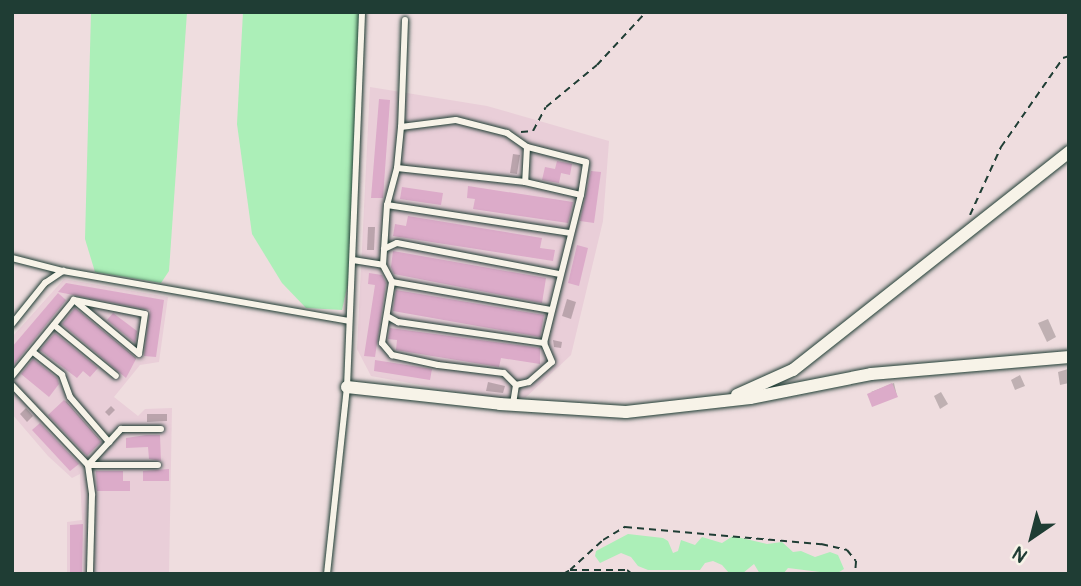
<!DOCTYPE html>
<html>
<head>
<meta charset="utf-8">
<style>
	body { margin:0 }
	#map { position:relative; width:1081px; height:586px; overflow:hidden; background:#efdddf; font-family:Pangolin,sans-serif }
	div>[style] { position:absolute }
	.built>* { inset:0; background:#e9ced8 }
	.green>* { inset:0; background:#acefb8 }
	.shadow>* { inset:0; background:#0003 }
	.building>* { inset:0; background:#dcabc9 }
	.path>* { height:2px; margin-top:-1px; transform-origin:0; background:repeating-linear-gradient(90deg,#1f3d34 0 7px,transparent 0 12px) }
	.roads { filter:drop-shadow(0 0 2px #1f3d34) drop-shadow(0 0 2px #1f3d34) }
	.lane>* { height:6px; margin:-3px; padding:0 3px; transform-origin:3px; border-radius:3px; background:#f7f3e8 }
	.street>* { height:12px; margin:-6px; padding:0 6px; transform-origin:6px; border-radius:6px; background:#f7f3e8 }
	span { translate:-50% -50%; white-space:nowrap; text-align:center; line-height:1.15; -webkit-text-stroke:6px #f7f3e8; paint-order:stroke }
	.frame { position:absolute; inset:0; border:14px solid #1f3d34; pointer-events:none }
	.north { position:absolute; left:997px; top:502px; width:70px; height:70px; -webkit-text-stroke:5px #f7f3e8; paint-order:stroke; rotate:215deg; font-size:19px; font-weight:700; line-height:28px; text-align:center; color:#1f3d34 }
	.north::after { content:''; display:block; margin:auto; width:24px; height:32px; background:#1f3d34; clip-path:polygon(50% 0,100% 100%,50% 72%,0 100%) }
</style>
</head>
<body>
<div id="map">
	<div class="built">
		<div style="clip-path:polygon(370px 87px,487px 106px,609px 141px,603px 221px,571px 355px,525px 398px,502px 400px,371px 376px,357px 349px)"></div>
		<div style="clip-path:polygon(64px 279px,168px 297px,159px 362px,140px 365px,114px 397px,138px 416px,145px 409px,172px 408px,169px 574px,67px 574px,67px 522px,82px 520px,80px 474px,72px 478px,48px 456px,12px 414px,12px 337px)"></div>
	</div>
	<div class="green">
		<div style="clip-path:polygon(91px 12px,187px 12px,169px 271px,161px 283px,95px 272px,85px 239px)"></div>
		<div style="clip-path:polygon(243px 12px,360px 12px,353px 260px,342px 310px,306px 308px,282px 283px,252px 234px,237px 124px)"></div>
		<div style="clip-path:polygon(628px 534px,663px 538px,668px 541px,673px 553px,678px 551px,681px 540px,695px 545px,702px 537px,722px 543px,733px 536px,767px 544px,782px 542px,793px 552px,801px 551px,815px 557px,830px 552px,838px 555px,844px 569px,836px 574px,788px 568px,783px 574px,760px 574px,754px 564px,743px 573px,729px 573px,722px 565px,713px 561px,705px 563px,700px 570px,648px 570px,638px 566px,631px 557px,621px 553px,600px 563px,595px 556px,596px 551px)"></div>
	</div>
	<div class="shadow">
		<div style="clip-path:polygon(513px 154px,520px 155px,517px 174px,510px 173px)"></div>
		<div style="clip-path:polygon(368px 227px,375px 227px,374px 250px,367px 250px)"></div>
		<div style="clip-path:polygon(567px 299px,576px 302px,571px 319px,562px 316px)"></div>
		<div style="clip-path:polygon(76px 309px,136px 358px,126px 375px,64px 324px)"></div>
		<div style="clip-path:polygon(1048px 319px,1056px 337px,1047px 342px,1038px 323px)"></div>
		<div style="clip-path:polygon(553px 340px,562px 342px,561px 348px,554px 347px)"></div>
		<div style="clip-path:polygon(1068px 369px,1069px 383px,1060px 385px,1058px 372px)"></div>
		<div style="clip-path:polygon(1020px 375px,1025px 386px,1015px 390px,1011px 380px)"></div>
		<div style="clip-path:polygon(488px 382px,505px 386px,503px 393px,486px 391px)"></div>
		<div style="clip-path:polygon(894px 383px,897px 396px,871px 392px)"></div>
		<div style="clip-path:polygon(941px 392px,948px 404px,940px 409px,934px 396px)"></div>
		<div style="clip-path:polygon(66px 401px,100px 440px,87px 453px,51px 415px)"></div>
		<div style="clip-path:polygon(111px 406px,115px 410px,109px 416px,105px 412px)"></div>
		<div style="clip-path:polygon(26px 408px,33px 416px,27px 422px,20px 414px)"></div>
		<div style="clip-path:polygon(147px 414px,167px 414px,167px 421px,147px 422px)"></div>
	</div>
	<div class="building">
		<div style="clip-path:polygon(379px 99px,390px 100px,383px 198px,371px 198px)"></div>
		<div style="clip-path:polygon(557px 161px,572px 164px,570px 175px,561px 173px,559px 183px,542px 180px,545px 167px,555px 169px)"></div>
		<div style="clip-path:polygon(591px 171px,601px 172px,594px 223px,580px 221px)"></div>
		<div style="clip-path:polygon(468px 186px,573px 202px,568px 223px,473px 209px,475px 199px,467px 198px)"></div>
		<div style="clip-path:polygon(402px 187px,443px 193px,441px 205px,400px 199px)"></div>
		<div style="clip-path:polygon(408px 216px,542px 238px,540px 248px,555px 250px,553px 261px,393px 236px,395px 224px,406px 226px)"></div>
		<div style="clip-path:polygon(577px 245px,588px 248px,579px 286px,568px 283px)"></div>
		<div style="clip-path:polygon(393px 251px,546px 278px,542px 303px,394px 274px,391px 267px)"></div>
		<div style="clip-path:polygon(369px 273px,382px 275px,386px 283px,375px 357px,364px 356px,375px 285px,368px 284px)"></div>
		<div style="clip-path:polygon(66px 283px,164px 300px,156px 357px,144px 356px,150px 310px,58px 292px)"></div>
		<div style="clip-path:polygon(396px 290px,544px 315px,540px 337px,393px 311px)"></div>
		<div style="clip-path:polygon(58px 293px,66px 300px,12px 367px,12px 347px)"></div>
		<div style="clip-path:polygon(75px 308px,136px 359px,126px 378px,62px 324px)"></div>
		<div style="clip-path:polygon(113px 313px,137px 331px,135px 343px,107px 320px)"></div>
		<div style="clip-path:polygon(390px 328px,540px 348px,540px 364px,501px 358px,499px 367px,396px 350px,397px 340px,388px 339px)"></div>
		<div style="clip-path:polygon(55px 333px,98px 368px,90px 377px,83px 371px,77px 378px,40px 350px)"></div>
		<div style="clip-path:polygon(33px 359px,57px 378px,59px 384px,49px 397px,21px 374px)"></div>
		<div style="clip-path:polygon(375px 360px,432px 369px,430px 380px,374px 371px)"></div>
		<div style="clip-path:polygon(892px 383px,898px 397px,872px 407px,867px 394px)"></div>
		<div style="clip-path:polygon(64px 400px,101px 442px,87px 456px,48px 415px)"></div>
		<div style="clip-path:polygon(40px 423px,79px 464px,70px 471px,32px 430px)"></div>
		<div style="clip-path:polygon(146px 435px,160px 435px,161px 461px,149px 459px,148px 447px,126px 448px,126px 438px)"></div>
		<div style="clip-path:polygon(169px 469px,169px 481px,143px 481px,143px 471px)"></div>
		<div style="clip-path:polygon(96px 471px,123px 471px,123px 481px,130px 481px,130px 491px,97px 491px)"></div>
		<div style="clip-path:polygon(83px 524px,82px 574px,70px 574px,70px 525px)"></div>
	</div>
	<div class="path">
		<div style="left:521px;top:132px;width:12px;rotate:-5deg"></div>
		<div style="left:533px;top:131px;width:27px;rotate:-62deg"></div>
		<div style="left:546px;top:107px;width:66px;rotate:-39.5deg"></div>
		<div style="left:597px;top:65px;width:72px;rotate:-47.2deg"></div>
		<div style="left:970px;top:215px;width:75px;rotate:-65.5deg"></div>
		<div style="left:1001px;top:147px;width:108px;rotate:-55.1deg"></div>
		<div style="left:1063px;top:58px;width:6px;rotate:-18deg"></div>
		<div style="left:570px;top:570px;width:45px;rotate:-42.3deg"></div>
		<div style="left:603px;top:540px;width:26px;rotate:-31deg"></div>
		<div style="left:625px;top:527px;width:197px;rotate:5deg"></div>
		<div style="left:821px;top:544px;width:27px;rotate:13deg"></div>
		<div style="left:847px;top:550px;width:14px;rotate:51deg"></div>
		<div style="left:856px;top:561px;width:13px;rotate:94deg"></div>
		<div style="left:563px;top:574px;width:8px;rotate:-30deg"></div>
		<div style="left:570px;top:570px;width:57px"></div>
		<div style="left:627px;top:570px;width:6px;rotate:39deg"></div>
	</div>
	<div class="roads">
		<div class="lane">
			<div style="left:405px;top:20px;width:107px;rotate:92.1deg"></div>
			<div style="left:401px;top:127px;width:41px;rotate:95.6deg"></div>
			<div style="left:397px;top:168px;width:38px;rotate:105deg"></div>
			<div style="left:387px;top:205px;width:60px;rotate:93.8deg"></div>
			<div style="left:383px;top:265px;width:19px;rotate:62deg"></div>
			<div style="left:392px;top:282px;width:62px;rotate:99.3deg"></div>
			<div style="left:382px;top:343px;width:16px;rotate:50deg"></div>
			<div style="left:392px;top:355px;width:47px;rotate:12.3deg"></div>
			<div style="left:438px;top:365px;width:66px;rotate:6.9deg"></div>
			<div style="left:504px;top:373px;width:17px;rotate:45deg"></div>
			<div style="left:516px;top:385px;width:20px;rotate:99deg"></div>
			<div style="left:401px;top:127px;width:55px;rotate:-7.3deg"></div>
			<div style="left:456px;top:120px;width:53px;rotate:14.3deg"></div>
			<div style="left:507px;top:133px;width:24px;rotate:35deg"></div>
			<div style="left:527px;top:147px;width:35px;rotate:93deg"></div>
			<div style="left:397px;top:168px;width:129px;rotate:6.2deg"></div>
			<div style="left:525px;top:182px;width:57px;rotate:13.1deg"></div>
			<div style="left:387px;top:205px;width:186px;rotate:8.7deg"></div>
			<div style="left:384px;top:249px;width:14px;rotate:-25deg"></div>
			<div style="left:397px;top:243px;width:166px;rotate:10.8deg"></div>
			<div style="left:12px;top:258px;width:53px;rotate:14.3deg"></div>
			<div style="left:353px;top:260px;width:30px;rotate:9deg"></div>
			<div style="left:392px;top:282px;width:160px;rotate:10deg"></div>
			<div style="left:74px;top:300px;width:72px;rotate:11.2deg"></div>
			<div style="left:145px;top:314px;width:40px;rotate:98.5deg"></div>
			<div style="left:139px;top:354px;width:85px;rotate:-140.3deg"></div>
			<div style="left:387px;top:316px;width:13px;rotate:29deg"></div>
			<div style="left:398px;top:322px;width:148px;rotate:8.2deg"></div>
			<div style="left:12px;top:324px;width:53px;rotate:-51.2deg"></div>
			<div style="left:45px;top:283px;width:22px;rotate:-34deg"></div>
			<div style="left:63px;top:271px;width:290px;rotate:9.9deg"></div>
			<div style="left:54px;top:325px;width:80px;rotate:39.4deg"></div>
			<div style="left:33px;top:352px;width:37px;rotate:38deg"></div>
			<div style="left:62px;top:375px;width:23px;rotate:70deg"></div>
			<div style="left:70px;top:397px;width:60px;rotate:49.1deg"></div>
			<div style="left:12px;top:376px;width:98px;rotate:-50.8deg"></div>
			<div style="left:12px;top:385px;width:110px;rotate:46.5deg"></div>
			<div style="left:88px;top:465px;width:30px;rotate:82deg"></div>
			<div style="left:92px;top:495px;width:79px;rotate:91.5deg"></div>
			<div style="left:516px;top:385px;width:13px;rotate:-13deg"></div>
			<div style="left:529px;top:382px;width:30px;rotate:-41deg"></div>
			<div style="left:552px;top:362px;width:21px;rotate:-113deg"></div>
			<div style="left:544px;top:343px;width:153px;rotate:-76deg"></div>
			<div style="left:581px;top:195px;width:33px;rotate:-81deg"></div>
			<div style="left:586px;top:162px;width:61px;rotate:-165.7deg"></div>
			<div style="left:88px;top:465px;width:49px;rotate:-47.5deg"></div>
			<div style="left:121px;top:429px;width:40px"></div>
			<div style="left:88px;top:465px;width:70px"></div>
			<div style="left:327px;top:574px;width:188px;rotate:-83.9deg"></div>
			<div style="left:347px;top:387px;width:375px;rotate:-87.7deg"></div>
		</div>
		<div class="street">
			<div style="left:347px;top:387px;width:154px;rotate:6.3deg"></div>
			<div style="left:500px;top:404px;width:126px;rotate:3.6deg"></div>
			<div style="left:626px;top:412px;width:125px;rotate:-6.4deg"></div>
			<div style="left:750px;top:398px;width:123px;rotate:-11.2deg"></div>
			<div style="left:871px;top:374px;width:199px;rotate:-4.9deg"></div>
			<div style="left:737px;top:395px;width:61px;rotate:-24.1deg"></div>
			<div style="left:793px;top:370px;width:352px;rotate:-38.3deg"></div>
		</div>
	</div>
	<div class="frame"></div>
	<div class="north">N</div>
</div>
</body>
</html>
